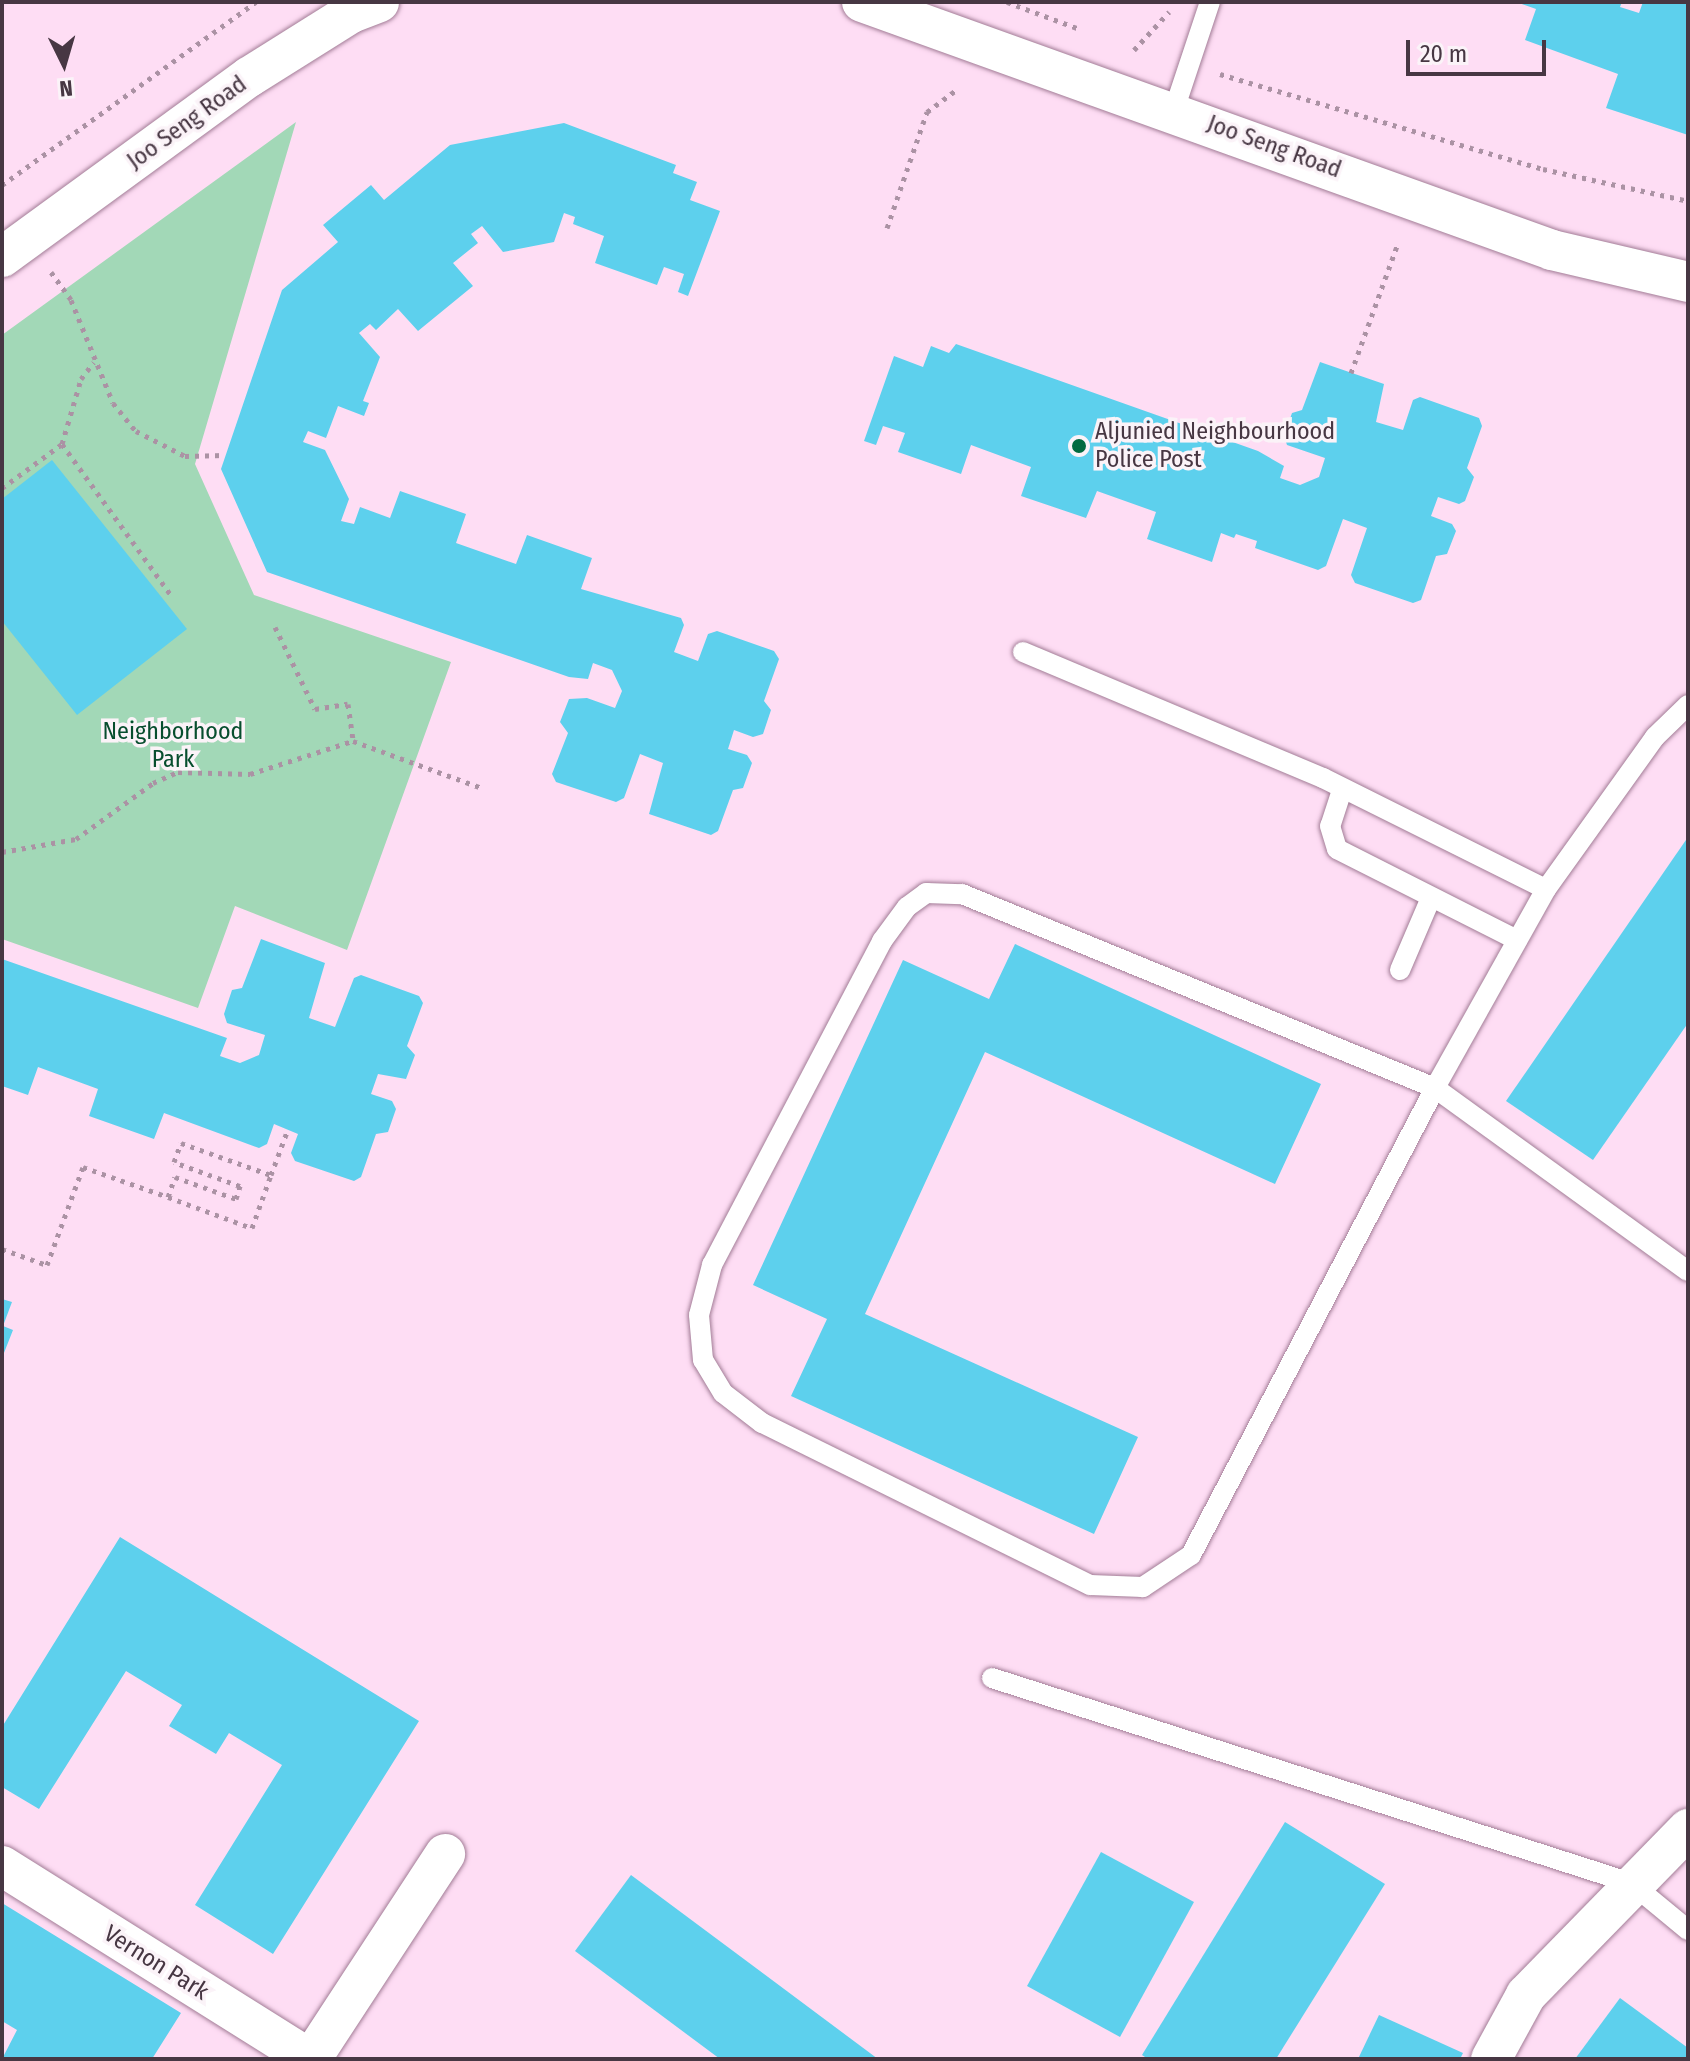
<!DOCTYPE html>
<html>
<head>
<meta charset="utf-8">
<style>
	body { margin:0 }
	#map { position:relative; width:1690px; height:2061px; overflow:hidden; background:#feddf4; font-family:"Fira Sans Condensed",sans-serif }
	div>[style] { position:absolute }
	.green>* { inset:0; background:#a2d8b7 }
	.building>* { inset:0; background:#5dd0ed }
	.path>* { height:5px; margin-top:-2.5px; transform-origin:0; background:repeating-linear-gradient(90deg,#ab92a4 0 4px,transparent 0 10px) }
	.roads { filter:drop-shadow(0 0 2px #a27c96) drop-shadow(0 0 2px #a27c96) }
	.lane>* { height:20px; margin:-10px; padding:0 10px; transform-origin:10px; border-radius:10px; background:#fff }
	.street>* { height:40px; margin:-20px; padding:0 20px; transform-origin:20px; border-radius:20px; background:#fff }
	.dots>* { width:22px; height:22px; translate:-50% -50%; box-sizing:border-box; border:4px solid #fbf3f8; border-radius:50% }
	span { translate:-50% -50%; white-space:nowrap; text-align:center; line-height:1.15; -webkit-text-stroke:7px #fbf3f8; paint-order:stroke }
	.street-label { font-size:24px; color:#473743 }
	.poi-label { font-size:24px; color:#473743 }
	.left { translate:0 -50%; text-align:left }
	.park-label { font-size:24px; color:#074e2e }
	.frame { position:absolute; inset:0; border:4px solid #473743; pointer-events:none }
	.north { position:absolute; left:24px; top:24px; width:80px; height:80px; -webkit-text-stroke:6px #fbf3f8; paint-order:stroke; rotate:175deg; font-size:22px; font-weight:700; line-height:32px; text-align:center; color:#473743 }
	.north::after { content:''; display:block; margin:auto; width:28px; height:36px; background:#473743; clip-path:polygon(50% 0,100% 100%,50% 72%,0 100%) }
	.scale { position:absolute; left:1406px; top:40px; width:140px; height:36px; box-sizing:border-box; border:4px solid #473743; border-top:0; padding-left:10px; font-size:24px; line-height:28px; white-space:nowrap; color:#473743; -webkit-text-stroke:6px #fbf3f8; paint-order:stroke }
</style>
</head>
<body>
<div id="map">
	<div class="green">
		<div style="clip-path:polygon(296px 122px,195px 464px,254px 595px,451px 662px,347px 950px,235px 906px,198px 1008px,2px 939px,2px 335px)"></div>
	</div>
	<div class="building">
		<div style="clip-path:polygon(1516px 2px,1622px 2px,1620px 7px,1639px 13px,1643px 2px,1688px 2px,1688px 135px,1606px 108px,1618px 74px,1525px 40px,1536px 9px)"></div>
		<div style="clip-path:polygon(564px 123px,676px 165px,673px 173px,697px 182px,690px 200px,720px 211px,688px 296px,678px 292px,684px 274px,664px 267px,657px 285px,595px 263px,604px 236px,573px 224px,575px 217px,564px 213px,554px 242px,503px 252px,482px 226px,471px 234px,478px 243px,453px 263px,473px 286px,418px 331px,398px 309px,376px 330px,370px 324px,359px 333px,380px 357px,363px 401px,369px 403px,364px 416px,338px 406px,326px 438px,308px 431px,303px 442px,325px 450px,349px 499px,341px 521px,354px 524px,360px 507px,390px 518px,400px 491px,466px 514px,456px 543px,516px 564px,527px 535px,592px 558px,581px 589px,681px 618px,684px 625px,674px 652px,698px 661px,708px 634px,717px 631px,774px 651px,779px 659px,764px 701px,771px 710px,763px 734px,753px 737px,734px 730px,728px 749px,747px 755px,752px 763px,743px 788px,733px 790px,718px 831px,711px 835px,649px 814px,663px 763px,640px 754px,624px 798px,616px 802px,556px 782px,552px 774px,568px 733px,560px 722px,569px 699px,587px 698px,615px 708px,622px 691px,612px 670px,593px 663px,588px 679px,569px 677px,267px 572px,221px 469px,282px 290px,338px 242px,323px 225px,371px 185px,384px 200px,450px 145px)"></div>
		<div style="clip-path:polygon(956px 344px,1258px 451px,1284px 466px,1280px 478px,1300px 485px,1319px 477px,1325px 458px,1287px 445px,1284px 436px,1292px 413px,1302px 410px,1320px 362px,1384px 384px,1376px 422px,1403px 430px,1413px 400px,1420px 397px,1479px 418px,1482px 426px,1467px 468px,1474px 477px,1465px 501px,1459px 504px,1438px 497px,1431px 516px,1452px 524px,1456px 531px,1447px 554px,1436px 556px,1421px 600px,1413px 603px,1355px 583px,1351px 575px,1367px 528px,1343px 519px,1326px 566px,1318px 570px,1255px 548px,1257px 541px,1236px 534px,1234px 538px,1221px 533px,1212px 562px,1147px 539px,1156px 512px,1097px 491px,1086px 518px,1021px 496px,1031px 467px,971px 445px,961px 474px,898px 452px,905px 433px,883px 426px,876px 445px,864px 441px,894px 356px,923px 367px,931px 346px,949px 353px)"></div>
		<div style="clip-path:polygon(52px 460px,187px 629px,77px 715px,2px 621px,2px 499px)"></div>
		<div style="clip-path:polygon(1688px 837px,1688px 1023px,1593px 1160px,1506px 1101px)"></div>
		<div style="clip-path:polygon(261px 939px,325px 963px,309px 1018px,335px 1027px,354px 978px,361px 975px,419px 996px,423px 1003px,407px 1046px,415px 1055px,406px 1079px,378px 1074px,371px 1094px,392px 1101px,396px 1109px,388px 1132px,376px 1134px,361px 1177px,354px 1181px,295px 1161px,291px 1153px,298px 1134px,274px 1124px,267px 1144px,259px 1148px,164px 1113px,154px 1139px,89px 1116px,98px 1089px,38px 1067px,28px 1095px,2px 1086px,2px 959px,227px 1038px,220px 1056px,240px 1063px,259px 1055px,265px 1035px,227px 1023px,224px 1014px,232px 990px,242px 988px)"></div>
		<div style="clip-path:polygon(1015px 944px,1321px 1084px,1275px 1184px,985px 1052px,865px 1314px,1138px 1437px,1094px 1534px,791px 1396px,827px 1319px,753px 1285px,903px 960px,989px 999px)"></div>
		<div style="clip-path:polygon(2px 1299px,12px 1302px,3px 1326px,13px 1330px,2px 1358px)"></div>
		<div style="clip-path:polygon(120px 1537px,419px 1721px,273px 1954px,195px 1905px,282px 1765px,229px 1733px,216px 1754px,169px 1726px,182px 1705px,126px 1671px,39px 1809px,2px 1787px,2px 1727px)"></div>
		<div style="clip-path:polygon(1285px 1822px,1385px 1884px,1276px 2059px,1148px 2059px,1142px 2055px)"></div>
		<div style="clip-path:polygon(1101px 1852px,1194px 1902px,1120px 2037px,1027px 1986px)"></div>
		<div style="clip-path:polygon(631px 1875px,878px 2059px,720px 2059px,575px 1951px)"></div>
		<div style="clip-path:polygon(2px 1903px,181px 2013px,152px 2059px,2px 2059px,17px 2030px,2px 2021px)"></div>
		<div style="clip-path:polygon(1620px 1998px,1688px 2048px,1688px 2059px,1575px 2059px)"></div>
		<div style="clip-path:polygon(1379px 2015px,1463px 2053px,1460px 2059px,1358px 2059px)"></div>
	</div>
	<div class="path">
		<div style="left:1007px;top:2px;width:75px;rotate:20.4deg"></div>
		<div style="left:1134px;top:50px;width:52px;rotate:-47.4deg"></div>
		<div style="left:1220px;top:74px;width:337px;rotate:16.4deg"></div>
		<div style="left:1543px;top:169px;width:148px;rotate:12.4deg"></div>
		<div style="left:2px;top:185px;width:313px;rotate:-35.8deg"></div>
		<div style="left:887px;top:228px;width:123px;rotate:-71deg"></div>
		<div style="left:927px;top:112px;width:39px;rotate:-37deg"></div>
		<div style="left:51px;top:272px;width:34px;rotate:54deg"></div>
		<div style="left:71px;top:300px;width:111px;rotate:67.8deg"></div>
		<div style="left:113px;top:403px;width:36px;rotate:51deg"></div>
		<div style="left:136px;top:431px;width:55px;rotate:27deg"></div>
		<div style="left:185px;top:456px;width:40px;rotate:-1.4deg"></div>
		<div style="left:1351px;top:373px;width:138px;rotate:-70.1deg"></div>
		<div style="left:62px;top:444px;width:186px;rotate:54.2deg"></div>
		<div style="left:2px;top:488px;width:74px;rotate:-36.3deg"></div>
		<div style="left:62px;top:444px;width:68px;rotate:-73.7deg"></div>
		<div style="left:81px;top:379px;width:21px;rotate:-53deg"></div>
		<div style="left:275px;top:627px;width:91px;rotate:64deg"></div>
		<div style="left:315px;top:709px;width:33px;rotate:-9deg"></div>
		<div style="left:348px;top:704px;width:37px;rotate:82deg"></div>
		<div style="left:2px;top:852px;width:75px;rotate:-10deg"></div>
		<div style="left:76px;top:839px;width:95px;rotate:-36deg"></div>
		<div style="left:153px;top:783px;width:27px;rotate:-24deg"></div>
		<div style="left:178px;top:772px;width:72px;rotate:1.6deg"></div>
		<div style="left:250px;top:774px;width:108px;rotate:-17.8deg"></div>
		<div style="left:353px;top:741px;width:137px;rotate:20deg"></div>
		<div style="left:168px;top:1197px;width:90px;rotate:20.3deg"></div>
		<div style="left:252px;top:1228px;width:56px;rotate:-70.3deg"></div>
		<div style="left:2px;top:1249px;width:48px;rotate:19.6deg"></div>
		<div style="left:47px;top:1265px;width:104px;rotate:-69.8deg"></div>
		<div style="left:83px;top:1167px;width:90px;rotate:19.4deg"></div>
		<div style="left:168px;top:1197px;width:21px;rotate:-71deg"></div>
		<div style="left:175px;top:1177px;width:65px;rotate:19.8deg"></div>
		<div style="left:236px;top:1199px;width:14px;rotate:-73deg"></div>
		<div style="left:240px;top:1186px;width:70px;rotate:-160deg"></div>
		<div style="left:174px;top:1162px;width:20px;rotate:-70deg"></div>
		<div style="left:181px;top:1143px;width:96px;rotate:19.6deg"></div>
		<div style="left:271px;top:1175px;width:49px;rotate:-69.7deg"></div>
	</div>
	<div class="roads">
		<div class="lane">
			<div style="left:1174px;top:110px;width:114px;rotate:-71.6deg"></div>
			<div style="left:1023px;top:652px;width:325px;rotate:22.8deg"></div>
			<div style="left:1323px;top:778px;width:249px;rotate:26.5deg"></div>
			<div style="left:1688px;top:705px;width:46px;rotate:135.9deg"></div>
			<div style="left:1655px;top:737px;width:187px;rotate:125.6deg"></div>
			<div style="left:1546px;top:889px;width:228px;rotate:119.2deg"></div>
			<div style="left:1435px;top:1088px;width:527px;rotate:117.59deg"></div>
			<div style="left:1191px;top:1555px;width:58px;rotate:146.3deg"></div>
			<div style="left:1143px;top:1587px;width:53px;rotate:-177.8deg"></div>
			<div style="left:1090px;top:1585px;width:366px;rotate:-153.7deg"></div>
			<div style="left:762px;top:1423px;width:49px;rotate:-142.4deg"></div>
			<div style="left:723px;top:1393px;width:39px;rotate:-121deg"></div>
			<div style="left:703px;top:1360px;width:45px;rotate:-95.1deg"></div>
			<div style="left:699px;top:1315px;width:52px;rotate:-75.4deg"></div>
			<div style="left:712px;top:1265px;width:366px;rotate:-62.3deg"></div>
			<div style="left:882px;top:941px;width:42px;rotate:-53.7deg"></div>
			<div style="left:907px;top:907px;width:24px;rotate:-36deg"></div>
			<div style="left:926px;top:893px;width:36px;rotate:2deg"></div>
			<div style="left:962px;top:894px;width:511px;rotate:22.3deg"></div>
			<div style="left:1435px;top:1088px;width:312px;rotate:35.9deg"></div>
			<div style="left:1342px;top:790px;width:38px;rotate:108deg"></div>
			<div style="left:1330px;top:826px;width:24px;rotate:73deg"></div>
			<div style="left:1337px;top:849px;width:202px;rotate:26.8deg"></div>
			<div style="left:1400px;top:970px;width:76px;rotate:-66.8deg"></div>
			<div style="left:992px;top:1678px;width:671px;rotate:17.79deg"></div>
			<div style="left:1631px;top:1883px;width:74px;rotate:39.5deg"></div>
		</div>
		<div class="street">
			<div style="left:862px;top:2px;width:733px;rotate:19.77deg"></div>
			<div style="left:1552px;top:250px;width:140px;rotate:13.2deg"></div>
			<div style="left:2px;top:257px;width:306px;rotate:-36.1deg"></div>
			<div style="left:249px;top:77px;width:120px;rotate:-32.1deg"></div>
			<div style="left:351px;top:13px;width:30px;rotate:-21deg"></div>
			<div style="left:2px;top:1866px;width:363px;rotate:32.1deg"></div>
			<div style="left:311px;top:2059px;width:245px;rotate:-56.8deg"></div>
			<div style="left:1491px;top:2059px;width:73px;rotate:-61.3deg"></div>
			<div style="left:1526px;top:1995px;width:232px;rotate:-45.7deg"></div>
		</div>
	</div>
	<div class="dots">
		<div style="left:1079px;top:446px;background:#036a40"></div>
	</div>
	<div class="street-label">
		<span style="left:187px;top:123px;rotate:-36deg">Joo Seng Road</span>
		<span style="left:1274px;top:147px;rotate:20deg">Joo Seng Road</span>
		<span style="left:156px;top:1963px;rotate:32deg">Vernon Park</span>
	</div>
	<div class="poi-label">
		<span class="left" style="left:1095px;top:446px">Aljunied Neighbourhood<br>Police Post</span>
	</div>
	<div class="park-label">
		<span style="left:173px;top:746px">Neighborhood<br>Park</span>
	</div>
	<div class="frame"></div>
	<div class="north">N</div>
	<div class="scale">20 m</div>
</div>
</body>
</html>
